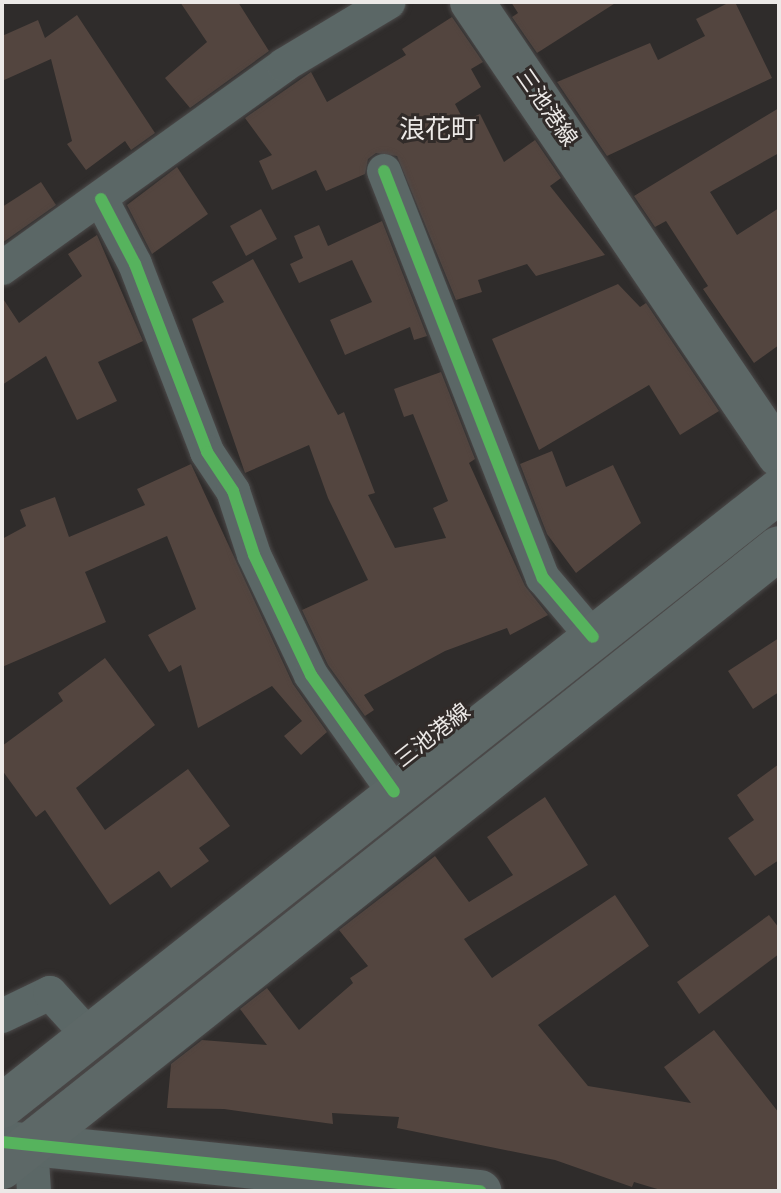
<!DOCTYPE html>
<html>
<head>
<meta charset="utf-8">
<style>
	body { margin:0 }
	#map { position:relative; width:781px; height:1193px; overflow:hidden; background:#2f2c2b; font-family:"Source Sans 3","Noto Sans JP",sans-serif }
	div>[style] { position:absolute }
	.building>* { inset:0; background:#53453f }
	.roads { filter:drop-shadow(0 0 2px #4c4a4a) drop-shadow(0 0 2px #4c4a4a) }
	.minor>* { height:34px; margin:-17px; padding:0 17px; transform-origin:17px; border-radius:17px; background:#5b6766 }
	.tertiary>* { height:42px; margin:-21px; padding:0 21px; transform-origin:21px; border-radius:21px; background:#5b6766 }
	.secondary>* { height:44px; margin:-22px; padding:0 22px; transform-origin:22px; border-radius:22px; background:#5d6867 }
	.cycleway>* { height:12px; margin:-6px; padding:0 6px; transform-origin:6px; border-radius:6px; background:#56b35d }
	span { translate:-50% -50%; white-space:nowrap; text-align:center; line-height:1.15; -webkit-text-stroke:6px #312b29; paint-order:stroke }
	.street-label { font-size:22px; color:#ece9e7 }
	.quarter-label { font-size:26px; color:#ece9e7 }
	.frame { position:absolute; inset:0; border:4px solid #ece9e7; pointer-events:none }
</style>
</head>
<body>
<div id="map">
	<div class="building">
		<div style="clip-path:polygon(180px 2px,238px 2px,269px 51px,190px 108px,165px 78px,207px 42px)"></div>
		<div style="clip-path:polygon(511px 2px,617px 2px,537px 53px,512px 17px,518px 13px)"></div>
		<div style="clip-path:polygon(730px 2px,735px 2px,772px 78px,607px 156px,557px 82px,650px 43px,658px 60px,705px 36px,696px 19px)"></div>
		<div style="clip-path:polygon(77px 15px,155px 133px,131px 150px,125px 141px,86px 170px,67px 144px,72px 141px,51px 59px,2px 81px,2px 36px,38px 20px,45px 38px)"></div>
		<div style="clip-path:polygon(452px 17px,483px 62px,471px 69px,481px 87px,455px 104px,464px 121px,480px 114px,504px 162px,535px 140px,561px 178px,550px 186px,605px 255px,536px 276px,527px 264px,478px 280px,482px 292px,456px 300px,397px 156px,376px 153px,368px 159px,365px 174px,326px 191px,316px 170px,272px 190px,259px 161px,272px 155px,245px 118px,311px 72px,327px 102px,406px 55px,402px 49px)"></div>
		<div style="clip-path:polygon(779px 108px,779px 153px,710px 192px,737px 235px,779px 208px,779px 345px,754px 363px,703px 289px,708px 286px,666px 221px,655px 227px,634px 196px)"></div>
		<div style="clip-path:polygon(177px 167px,208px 214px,152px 254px,127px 205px)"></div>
		<div style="clip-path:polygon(41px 182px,56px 205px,2px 243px,2px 207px)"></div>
		<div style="clip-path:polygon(261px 209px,277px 239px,246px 256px,230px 226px)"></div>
		<div style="clip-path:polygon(382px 221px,427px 336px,414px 340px,410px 327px,345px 355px,330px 320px,372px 302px,352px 260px,299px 283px,290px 264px,303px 258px,294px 236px,319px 225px,328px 246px)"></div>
		<div style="clip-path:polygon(97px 235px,143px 341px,98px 362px,117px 401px,77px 420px,46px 356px,2px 385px,2px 297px,19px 323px,82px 276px,68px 254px)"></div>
		<div style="clip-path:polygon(253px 259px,338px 415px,344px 412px,375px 493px,368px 495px,395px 548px,446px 538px,433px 508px,448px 501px,413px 414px,404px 417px,394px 389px,441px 372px,475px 459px,469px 463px,525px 586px,548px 615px,510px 635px,507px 628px,445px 651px,364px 695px,374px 710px,365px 716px,328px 665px,302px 610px,368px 580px,328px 498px,309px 445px,245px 473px,192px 319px,224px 302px,212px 282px)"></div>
		<div style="clip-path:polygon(618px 284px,640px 307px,646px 303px,719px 411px,680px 435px,649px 385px,539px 450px,492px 339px)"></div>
		<div style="clip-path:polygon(552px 451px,566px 487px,613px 465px,641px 523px,576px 573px,547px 534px,520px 464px)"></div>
		<div style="clip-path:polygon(191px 464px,293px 684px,327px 732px,301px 755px,284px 736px,302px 721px,272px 686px,198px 728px,181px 665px,169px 672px,148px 635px,196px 609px,167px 536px,85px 572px,106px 622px,2px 667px,2px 539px,26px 526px,20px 510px,55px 497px,69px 537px,145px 505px,137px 489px)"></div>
		<div style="clip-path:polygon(779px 638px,779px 692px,753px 709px,728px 671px)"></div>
		<div style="clip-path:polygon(105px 658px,155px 725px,76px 788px,105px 830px,188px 769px,230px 826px,199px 848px,209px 861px,171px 888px,159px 871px,110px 905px,45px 810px,36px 817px,2px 770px,2px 746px,63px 701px,58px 693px)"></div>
		<div style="clip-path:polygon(779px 764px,779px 860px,755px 876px,728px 838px,754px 820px,737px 795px)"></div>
		<div style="clip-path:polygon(545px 797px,588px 865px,464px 939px,492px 978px,615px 895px,649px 946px,538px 1025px,588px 1086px,691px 1103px,664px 1067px,714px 1030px,779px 1113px,779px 1191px,664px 1191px,634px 1182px,632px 1187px,555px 1160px,397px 1128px,399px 1117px,332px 1113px,333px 1124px,224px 1109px,167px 1108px,171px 1064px,202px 1040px,267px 1045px,240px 1009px,267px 988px,299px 1030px,353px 983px,350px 978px,368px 966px,339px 930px,435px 856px,469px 902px,513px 875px,487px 837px)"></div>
		<div style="clip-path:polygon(769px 915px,779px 928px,779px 954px,699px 1014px,677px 982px)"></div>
	</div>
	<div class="roads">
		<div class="minor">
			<div style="left:384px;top:171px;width:437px;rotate:68.7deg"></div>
			<div style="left:543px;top:578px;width:77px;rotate:49.7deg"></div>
			<div style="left:101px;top:199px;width:73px;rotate:62.4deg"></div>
			<div style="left:135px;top:264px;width:201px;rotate:69deg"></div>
			<div style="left:207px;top:452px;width:47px;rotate:56.3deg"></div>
			<div style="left:233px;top:491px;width:67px;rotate:71.8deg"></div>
			<div style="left:254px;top:555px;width:133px;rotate:64.6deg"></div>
			<div style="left:311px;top:675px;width:143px;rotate:54.6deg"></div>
			<div style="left:2px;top:268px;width:347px;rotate:-35.7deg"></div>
			<div style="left:284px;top:65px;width:122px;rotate:-31deg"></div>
			<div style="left:2px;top:1016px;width:53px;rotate:-25.6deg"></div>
			<div style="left:50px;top:993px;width:59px;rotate:47.7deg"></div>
			<div style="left:31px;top:1145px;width:46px;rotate:86.3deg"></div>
		</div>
		<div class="tertiary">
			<div style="left:4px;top:1142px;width:479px;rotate:5.9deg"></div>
		</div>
		<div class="secondary">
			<div style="left:472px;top:2px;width:547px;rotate:55.87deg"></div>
			<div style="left:2px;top:1106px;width:991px;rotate:-38.36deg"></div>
			<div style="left:2px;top:1167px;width:993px;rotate:-38.54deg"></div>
		</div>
	</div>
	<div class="cycleway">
		<div style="left:384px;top:171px;width:437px;rotate:68.7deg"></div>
		<div style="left:543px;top:578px;width:77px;rotate:49.7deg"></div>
		<div style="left:101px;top:199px;width:73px;rotate:62.4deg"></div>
		<div style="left:135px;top:264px;width:201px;rotate:69deg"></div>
		<div style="left:207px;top:452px;width:47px;rotate:56.3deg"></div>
		<div style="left:233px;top:491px;width:67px;rotate:71.8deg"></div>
		<div style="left:254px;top:555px;width:133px;rotate:64.6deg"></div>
		<div style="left:311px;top:675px;width:143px;rotate:54.6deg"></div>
		<div style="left:2px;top:1142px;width:481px;rotate:5.9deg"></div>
	</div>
	<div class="street-label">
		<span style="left:546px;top:108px;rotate:55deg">三池港線</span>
		<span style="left:433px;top:736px;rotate:-38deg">三池港線</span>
	</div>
	<div class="quarter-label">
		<span style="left:438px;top:130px">浪花町</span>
	</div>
	<div class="frame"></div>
</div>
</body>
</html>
